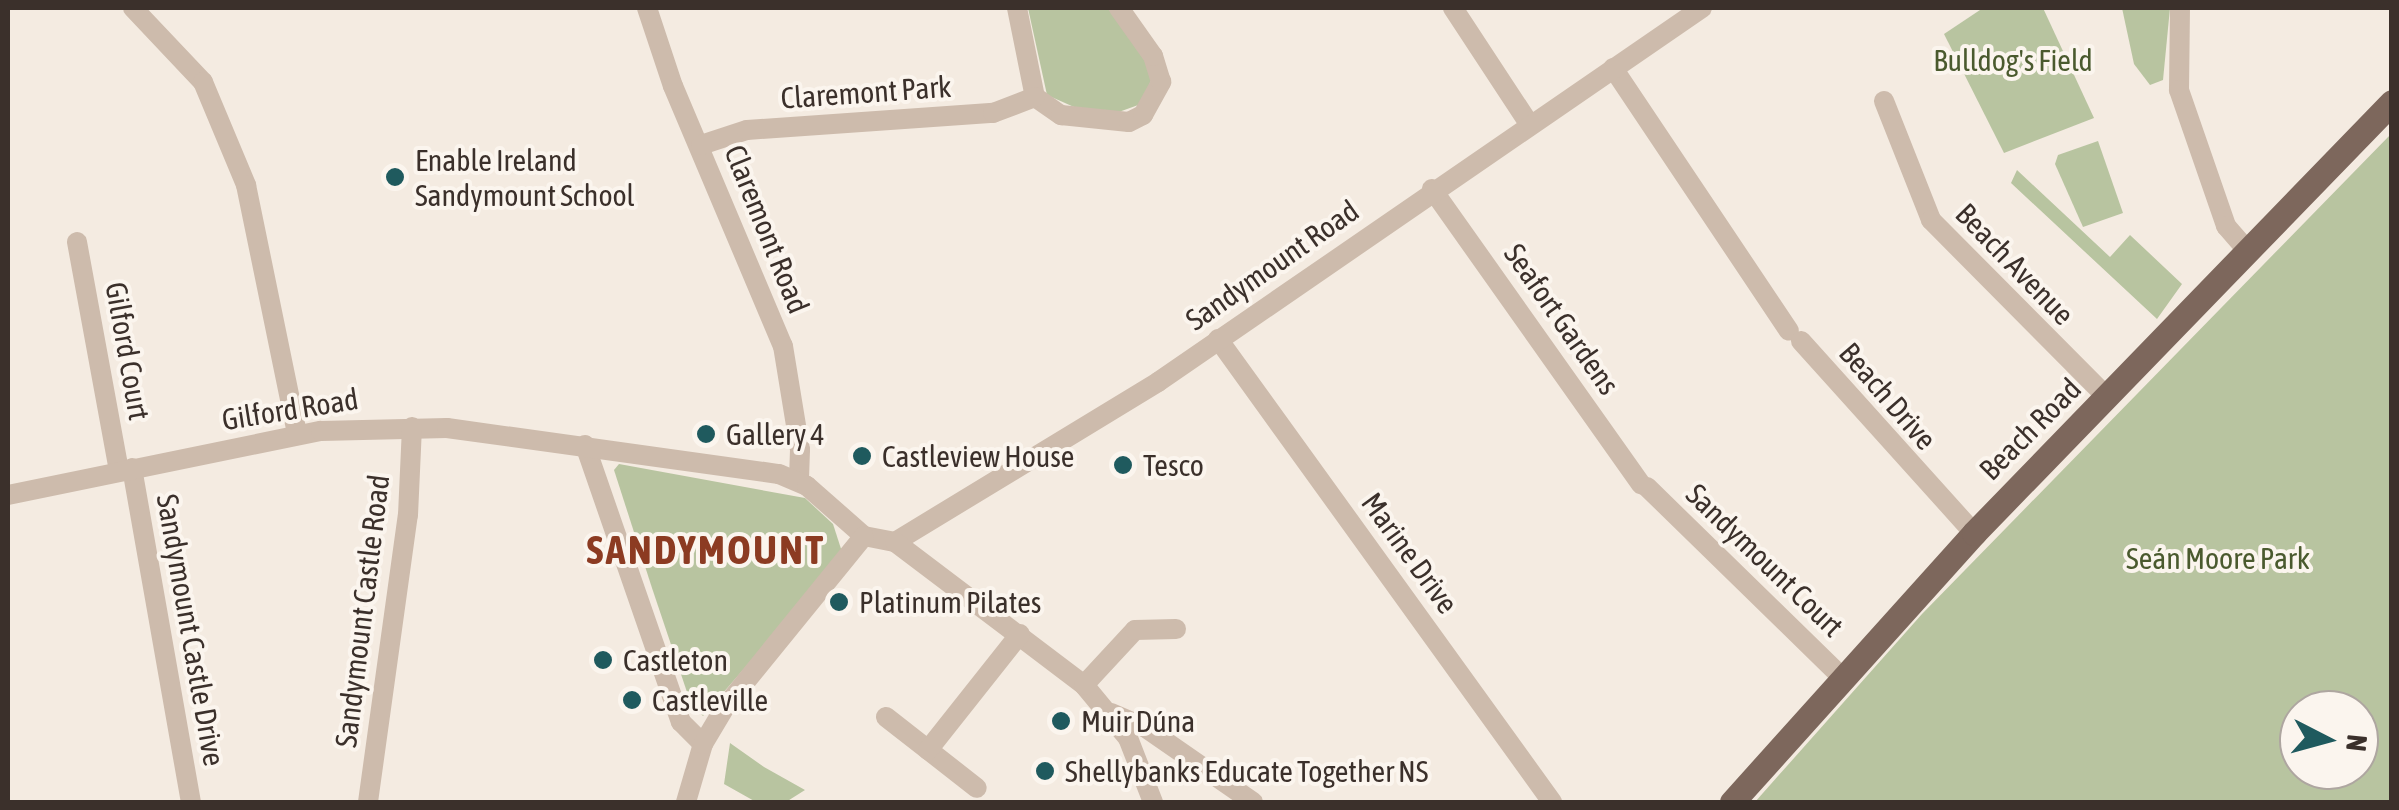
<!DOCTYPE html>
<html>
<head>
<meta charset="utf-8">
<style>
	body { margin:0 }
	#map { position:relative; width:2399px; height:810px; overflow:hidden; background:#f4ebe1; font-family:"Asap Condensed",sans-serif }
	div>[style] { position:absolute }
	.green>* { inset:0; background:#b8c4a0 }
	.minor>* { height:20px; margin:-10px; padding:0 10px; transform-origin:10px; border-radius:10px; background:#cdbbac }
	.major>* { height:25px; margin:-12.5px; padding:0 12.5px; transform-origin:12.5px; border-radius:12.5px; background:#7d675c }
	.dots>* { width:28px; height:28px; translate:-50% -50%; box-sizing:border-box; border:5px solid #fbf5ee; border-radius:50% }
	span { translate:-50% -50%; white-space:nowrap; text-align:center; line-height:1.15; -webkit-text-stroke:8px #fbf5ee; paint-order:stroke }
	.park-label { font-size:30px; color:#4a5a2e }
	.street-label { font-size:30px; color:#3b302b }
	.poi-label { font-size:30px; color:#3b302b }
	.left { translate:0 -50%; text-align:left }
	.district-label { font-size:40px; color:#8c3b22; font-weight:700; letter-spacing:2.5px }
	.frame { position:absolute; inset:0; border:10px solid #3b302b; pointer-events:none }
	.north { position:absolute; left:2279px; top:690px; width:100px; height:100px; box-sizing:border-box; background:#fbf5ee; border:2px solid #aea6a0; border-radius:50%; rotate:96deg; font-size:28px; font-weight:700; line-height:40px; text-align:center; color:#3b302b }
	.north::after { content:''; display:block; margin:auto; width:35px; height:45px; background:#1f5a5e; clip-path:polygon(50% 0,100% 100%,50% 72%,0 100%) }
</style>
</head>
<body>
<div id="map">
	<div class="green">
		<div style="clip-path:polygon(1028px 8px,1108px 8px,1147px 62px,1152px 78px,1141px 104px,1116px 113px,1074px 107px,1047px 95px)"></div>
		<div style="clip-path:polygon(1983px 8px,2043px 8px,2094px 118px,2004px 153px,1944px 34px)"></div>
		<div style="clip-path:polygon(2122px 8px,2170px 8px,2163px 80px,2150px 85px,2134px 64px)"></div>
		<div style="clip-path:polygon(evenodd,2391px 134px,2391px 802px,1755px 802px,1922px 614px,2391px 134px,2299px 710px,2359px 710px,2359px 770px,2299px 770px,2299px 710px)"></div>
		<div style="clip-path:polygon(2098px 141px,2123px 213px,2083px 227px,2055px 164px,2058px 155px)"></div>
		<div style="clip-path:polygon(2017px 170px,2110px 257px,2130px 235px,2182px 284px,2157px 319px,2011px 183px)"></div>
		<div style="clip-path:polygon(619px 464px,805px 498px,833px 524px,843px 555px,703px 716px,691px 704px,652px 588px,614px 470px)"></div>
		<div style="clip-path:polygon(730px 743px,764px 767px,805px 790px,786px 802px,756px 802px,724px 784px)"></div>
	</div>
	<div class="minor">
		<div style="left:133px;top:8px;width:102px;rotate:46.6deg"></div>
		<div style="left:203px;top:82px;width:112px;rotate:67.3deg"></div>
		<div style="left:246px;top:185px;width:254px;rotate:78.4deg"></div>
		<div style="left:647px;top:8px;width:82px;rotate:71.6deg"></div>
		<div style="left:673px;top:86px;width:282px;rotate:67.1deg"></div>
		<div style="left:783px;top:346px;width:105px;rotate:80.7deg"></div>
		<div style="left:800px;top:450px;width:30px;rotate:92deg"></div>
		<div style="left:1017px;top:8px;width:91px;rotate:78.6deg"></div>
		<div style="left:1035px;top:97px;width:32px;rotate:35deg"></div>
		<div style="left:1061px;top:115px;width:68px;rotate:5.9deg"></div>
		<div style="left:1129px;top:122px;width:16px;rotate:-27deg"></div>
		<div style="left:1143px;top:115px;width:38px;rotate:-61deg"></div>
		<div style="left:1161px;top:82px;width:27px;rotate:-107deg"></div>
		<div style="left:1153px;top:56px;width:59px;rotate:-125.3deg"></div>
		<div style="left:1453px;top:8px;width:140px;rotate:56.7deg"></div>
		<div style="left:2180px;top:8px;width:82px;rotate:90.7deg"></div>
		<div style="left:2179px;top:90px;width:144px;rotate:70.9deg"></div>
		<div style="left:2226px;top:226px;width:35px;rotate:49deg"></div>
		<div style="left:1613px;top:68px;width:316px;rotate:56.2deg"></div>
		<div style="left:1884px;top:101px;width:128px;rotate:68.4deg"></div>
		<div style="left:1931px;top:220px;width:250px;rotate:45.2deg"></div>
		<div style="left:701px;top:145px;width:48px;rotate:-18.1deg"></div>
		<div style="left:747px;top:130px;width:247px;rotate:-4deg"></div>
		<div style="left:993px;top:113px;width:45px;rotate:-20.9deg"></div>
		<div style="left:1432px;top:189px;width:362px;rotate:54.7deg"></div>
		<div style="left:77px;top:242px;width:233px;rotate:79.6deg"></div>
		<div style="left:1218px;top:339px;width:571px;rotate:54.19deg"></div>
		<div style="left:1801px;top:341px;width:258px;rotate:48deg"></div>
		<div style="left:585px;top:445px;width:293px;rotate:70.9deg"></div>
		<div style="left:681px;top:722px;width:31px;rotate:45deg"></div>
		<div style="left:132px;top:468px;width:339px;rotate:80deg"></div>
		<div style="left:1647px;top:487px;width:271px;rotate:44.3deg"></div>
		<div style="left:8px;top:495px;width:319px;rotate:-11.6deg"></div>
		<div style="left:321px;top:431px;width:126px;rotate:-1.4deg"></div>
		<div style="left:447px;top:428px;width:335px;rotate:7.9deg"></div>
		<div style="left:779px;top:474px;width:30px;rotate:23deg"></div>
		<div style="left:807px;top:486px;width:76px;rotate:41.3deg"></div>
		<div style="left:864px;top:536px;width:32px;rotate:11deg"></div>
		<div style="left:895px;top:542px;width:308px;rotate:-31.3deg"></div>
		<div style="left:1158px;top:382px;width:660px;rotate:-34.51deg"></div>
		<div style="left:895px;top:542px;width:237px;rotate:37.1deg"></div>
		<div style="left:1084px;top:685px;width:69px;rotate:50.3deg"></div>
		<div style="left:1128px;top:738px;width:69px;rotate:68.7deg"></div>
		<div style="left:1084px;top:685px;width:75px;rotate:-47.2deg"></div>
		<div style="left:1135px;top:630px;width:41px;rotate:-1.4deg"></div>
		<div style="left:1111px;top:713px;width:38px;rotate:23deg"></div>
		<div style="left:1146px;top:728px;width:130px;rotate:34.7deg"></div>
		<div style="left:886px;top:717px;width:115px;rotate:38deg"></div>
		<div style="left:928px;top:750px;width:148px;rotate:-51.6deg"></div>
		<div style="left:368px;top:802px;width:290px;rotate:-82.1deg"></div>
		<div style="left:408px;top:515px;width:88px;rotate:-87.4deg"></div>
		<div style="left:686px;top:802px;width:60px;rotate:-73.7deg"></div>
		<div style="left:703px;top:744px;width:43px;rotate:-59.3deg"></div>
		<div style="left:725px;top:707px;width:220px;rotate:-50.9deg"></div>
	</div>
	<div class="major">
		<div style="left:1732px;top:802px;width:362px;rotate:-48deg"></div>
		<div style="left:1974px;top:533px;width:600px;rotate:-45.88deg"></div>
	</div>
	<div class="dots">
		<div style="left:395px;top:177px;background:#1f5a5e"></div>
		<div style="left:706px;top:434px;background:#1f5a5e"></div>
		<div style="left:862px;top:456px;background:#1f5a5e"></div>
		<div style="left:1123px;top:465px;background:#1f5a5e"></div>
		<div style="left:839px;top:602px;background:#1f5a5e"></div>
		<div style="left:603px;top:660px;background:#1f5a5e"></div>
		<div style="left:632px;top:700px;background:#1f5a5e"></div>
		<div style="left:1061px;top:721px;background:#1f5a5e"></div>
		<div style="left:1045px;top:771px;background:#1f5a5e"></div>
	</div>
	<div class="park-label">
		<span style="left:2013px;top:60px">Bulldog's Field</span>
		<span style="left:2218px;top:558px">Seán Moore Park</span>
	</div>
	<div class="street-label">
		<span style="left:866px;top:92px;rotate:-4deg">Claremont Park</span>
		<span style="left:767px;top:229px;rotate:68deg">Claremont Road</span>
		<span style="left:2015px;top:264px;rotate:46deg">Beach Avenue</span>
		<span style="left:1272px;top:265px;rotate:-35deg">Sandymount Road</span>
		<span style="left:1562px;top:319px;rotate:55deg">Seafort Gardens</span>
		<span style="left:128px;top:351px;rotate:80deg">Gilford Court</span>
		<span style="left:1888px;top:396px;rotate:49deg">Beach Drive</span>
		<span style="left:290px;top:409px;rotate:-9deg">Gilford Road</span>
		<span style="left:2030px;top:429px;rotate:-45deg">Beach Road</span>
		<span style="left:1410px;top:553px;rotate:54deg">Marine Drive</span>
		<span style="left:1765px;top:560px;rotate:44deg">Sandymount Court</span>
		<span style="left:362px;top:611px;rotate:-83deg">Sandymount Castle Road</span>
		<span style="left:191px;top:630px;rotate:80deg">Sandymount Castle Drive</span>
	</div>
	<div class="poi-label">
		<span class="left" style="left:415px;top:177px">Enable Ireland<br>Sandymount School</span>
		<span class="left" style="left:726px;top:434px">Gallery 4</span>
		<span class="left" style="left:882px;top:456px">Castleview House</span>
		<span class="left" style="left:1143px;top:465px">Tesco</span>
		<span class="left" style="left:859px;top:602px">Platinum Pilates</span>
		<span class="left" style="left:623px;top:660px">Castleton</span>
		<span class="left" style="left:652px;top:700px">Castleville</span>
		<span class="left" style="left:1081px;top:721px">Muir Dúna</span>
		<span class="left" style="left:1065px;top:771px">Shellybanks Educate Together NS</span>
	</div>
	<div class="district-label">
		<span style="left:706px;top:550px">SANDYMOUNT</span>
	</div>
	<div class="frame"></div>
	<div class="north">N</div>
</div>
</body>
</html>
